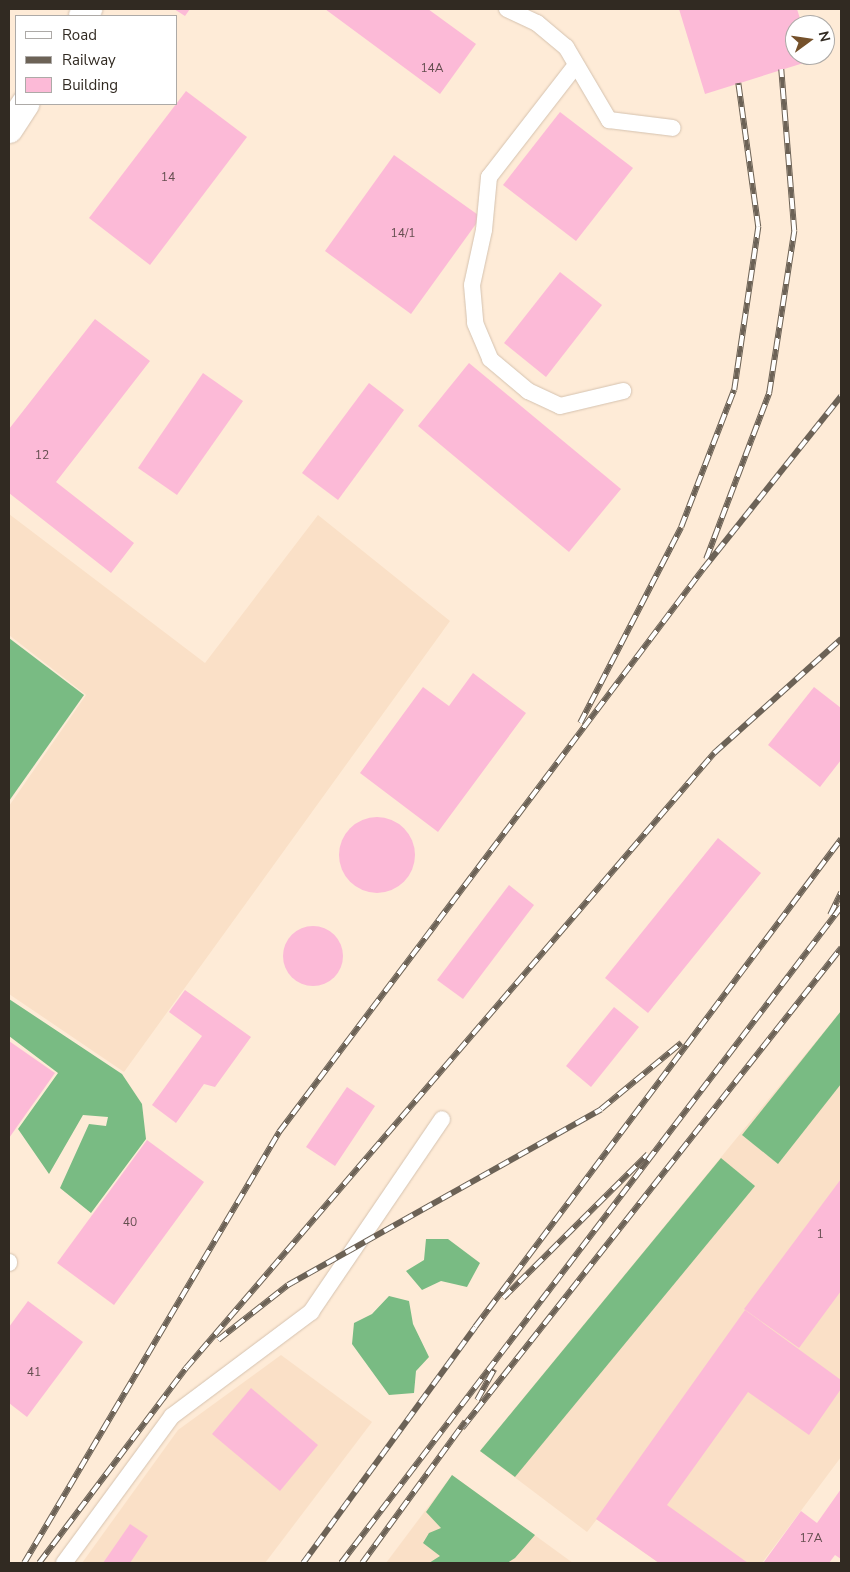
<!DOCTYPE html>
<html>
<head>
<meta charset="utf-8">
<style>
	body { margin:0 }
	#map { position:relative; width:850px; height:1572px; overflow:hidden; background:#feebd7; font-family:"Nunito Sans",sans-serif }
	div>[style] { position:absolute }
	.built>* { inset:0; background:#fae0c7 }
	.forest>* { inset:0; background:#79bb83 }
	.building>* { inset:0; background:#fcbad7 }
	.round { border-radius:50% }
	.roads { filter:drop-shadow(0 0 1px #d5c2af) drop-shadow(0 0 1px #d5c2af) }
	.service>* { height:16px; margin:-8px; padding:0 8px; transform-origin:8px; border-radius:8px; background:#fff }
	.minor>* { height:28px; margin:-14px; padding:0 14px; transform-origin:14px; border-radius:14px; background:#fff }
	.rail>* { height:5.5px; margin-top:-2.75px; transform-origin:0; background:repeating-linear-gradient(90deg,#fff 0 11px,#6c6256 0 22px); box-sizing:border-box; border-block:1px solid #6c6256 }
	span { translate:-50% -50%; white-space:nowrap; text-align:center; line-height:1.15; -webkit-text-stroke:4px #fff; paint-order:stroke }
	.number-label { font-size:12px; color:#644e4f }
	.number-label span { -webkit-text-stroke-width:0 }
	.frame { position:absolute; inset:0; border:10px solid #312a22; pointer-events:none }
	.legend { position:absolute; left:15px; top:15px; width:162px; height:90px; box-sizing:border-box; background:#fff; border:1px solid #adaaa7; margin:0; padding:6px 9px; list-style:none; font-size:15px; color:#312a22 }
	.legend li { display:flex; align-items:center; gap:10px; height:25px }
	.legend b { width:25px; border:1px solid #adaaa7 }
	.north { position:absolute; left:785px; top:15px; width:50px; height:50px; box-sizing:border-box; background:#fff; border:1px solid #adaaa7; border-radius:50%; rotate:76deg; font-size:14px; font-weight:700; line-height:20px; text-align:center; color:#312a22 }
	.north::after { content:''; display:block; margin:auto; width:18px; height:22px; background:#75512b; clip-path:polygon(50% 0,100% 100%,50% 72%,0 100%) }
</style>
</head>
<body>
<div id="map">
	<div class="built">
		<div style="clip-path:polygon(9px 514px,205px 663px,318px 515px,450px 621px,124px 1072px,9px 994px,9px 806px,86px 695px,9px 635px)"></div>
		<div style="clip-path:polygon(841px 1011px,841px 1457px,762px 1563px,659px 1563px,597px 1519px,587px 1532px,480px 1451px)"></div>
		<div style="clip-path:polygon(281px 1355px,372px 1422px,265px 1563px,82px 1563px,178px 1430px)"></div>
		<div style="clip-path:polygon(452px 1475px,573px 1563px,386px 1563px)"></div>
	</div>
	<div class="forest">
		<div style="clip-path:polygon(9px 638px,84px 695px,9px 801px)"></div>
		<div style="clip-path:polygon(9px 999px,122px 1074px,142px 1104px,146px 1139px,91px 1213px,60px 1188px,89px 1124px,106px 1126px,108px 1117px,83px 1115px,49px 1174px,18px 1129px,58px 1073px,9px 1036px)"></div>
		<div style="clip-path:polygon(841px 1011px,841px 1084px,778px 1164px,742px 1135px)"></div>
		<div style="clip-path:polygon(721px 1158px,755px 1186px,515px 1477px,480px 1451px)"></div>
		<div style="clip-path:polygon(426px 1239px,448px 1239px,480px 1263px,467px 1287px,441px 1281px,422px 1290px,406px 1271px,424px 1260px)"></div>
		<div style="clip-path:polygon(389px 1296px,409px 1301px,413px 1324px,429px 1357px,416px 1371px,414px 1393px,389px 1395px,352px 1344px,354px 1323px,372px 1314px)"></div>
		<div style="clip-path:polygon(452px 1475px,535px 1535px,515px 1558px,507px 1563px,429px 1563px,440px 1556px,423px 1543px,429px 1533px,441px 1528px,426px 1512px)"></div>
	</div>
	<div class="building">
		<div style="clip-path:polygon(174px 9px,190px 9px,185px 16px)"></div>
		<div style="clip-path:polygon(325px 9px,428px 9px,476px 44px,440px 94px)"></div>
		<div style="clip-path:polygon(679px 9px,797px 9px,802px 25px,795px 25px,795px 55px,812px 55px,813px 60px,705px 94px)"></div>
		<div style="clip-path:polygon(186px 91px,247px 137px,150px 265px,89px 218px)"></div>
		<div style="clip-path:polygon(560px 112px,633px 168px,576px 241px,503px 185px)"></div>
		<div style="clip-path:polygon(394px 155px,481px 217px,411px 314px,325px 251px)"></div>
		<div style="clip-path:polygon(560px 272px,602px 305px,546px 377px,504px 343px)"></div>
		<div style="clip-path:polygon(95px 319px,150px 361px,56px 482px,134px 543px,111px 573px,9px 493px,9px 429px)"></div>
		<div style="clip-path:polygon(469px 363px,621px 489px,569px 552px,418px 426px)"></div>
		<div style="clip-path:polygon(203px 373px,243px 401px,177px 495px,138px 468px)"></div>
		<div style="clip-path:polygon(369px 383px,404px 410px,338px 500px,302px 473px)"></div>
		<div style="clip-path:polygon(473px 673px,526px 713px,438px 832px,360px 773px,423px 687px,449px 706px)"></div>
		<div style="clip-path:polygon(814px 687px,841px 708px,841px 760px,820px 787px,768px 745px)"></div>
		<div class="round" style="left:339px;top:817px;width:76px;height:76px"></div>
		<div style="clip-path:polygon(718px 838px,761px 873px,648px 1013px,605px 978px)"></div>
		<div style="clip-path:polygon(509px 885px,534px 905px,463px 999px,437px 980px)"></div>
		<div class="round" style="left:283px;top:926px;width:60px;height:60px"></div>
		<div style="clip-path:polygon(185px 990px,251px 1037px,215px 1087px,204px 1084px,176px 1123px,152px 1105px,202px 1036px,169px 1012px)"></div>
		<div style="clip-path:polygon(614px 1007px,639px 1027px,591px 1087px,566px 1066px)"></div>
		<div style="clip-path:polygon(9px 1041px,55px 1073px,9px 1138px)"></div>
		<div style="clip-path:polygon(347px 1087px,375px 1106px,335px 1166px,306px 1147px)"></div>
		<div style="clip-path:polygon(147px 1140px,204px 1182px,114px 1305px,57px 1263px)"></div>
		<div style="clip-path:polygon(841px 1179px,841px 1291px,799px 1348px,744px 1309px)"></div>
		<div style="clip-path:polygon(28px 1301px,83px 1342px,27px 1417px,9px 1403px,9px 1327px)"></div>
		<div style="clip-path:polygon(745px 1310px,841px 1380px,841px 1389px,809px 1435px,748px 1392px,667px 1505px,748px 1563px,659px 1563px,596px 1519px)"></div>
		<div style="clip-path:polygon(251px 1388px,318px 1445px,280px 1491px,212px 1434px)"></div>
		<div style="clip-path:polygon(841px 1489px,841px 1559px,835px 1555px,829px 1563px,764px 1562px,801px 1511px,817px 1523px)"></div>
		<div style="clip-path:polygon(130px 1524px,148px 1536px,130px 1563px,103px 1563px)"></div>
	</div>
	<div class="roads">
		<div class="service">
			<div style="left:507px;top:9px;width:33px;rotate:25deg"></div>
			<div style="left:537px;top:23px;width:38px;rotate:40deg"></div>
			<div style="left:566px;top:47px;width:85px;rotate:59.5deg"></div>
			<div style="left:609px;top:120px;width:64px;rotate:7.1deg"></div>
			<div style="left:576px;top:65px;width:142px;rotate:127.8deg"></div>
			<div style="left:489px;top:177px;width:53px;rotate:95.4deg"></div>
			<div style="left:484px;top:230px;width:56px;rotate:102.3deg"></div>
			<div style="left:472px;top:285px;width:38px;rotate:85deg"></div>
			<div style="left:475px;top:323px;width:39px;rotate:67deg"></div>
			<div style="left:490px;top:359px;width:50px;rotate:40.1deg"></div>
			<div style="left:528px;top:391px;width:35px;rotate:25deg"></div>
			<div style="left:560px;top:406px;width:65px;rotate:-13.4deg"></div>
			<div style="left:9px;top:1262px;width:1px;rotate:90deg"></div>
			<div style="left:64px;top:1563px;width:182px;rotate:-53.7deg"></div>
			<div style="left:172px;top:1416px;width:174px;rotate:-36.8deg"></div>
			<div style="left:311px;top:1312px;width:233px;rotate:-55.8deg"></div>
		</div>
		<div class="minor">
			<div style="left:83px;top:16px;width:9px;rotate:-54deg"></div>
			<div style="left:9px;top:129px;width:30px;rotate:-57deg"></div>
		</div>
	</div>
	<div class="rail">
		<div style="left:706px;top:559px;width:178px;rotate:-69.2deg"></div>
		<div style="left:769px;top:393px;width:164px;rotate:-81.2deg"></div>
		<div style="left:794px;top:231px;width:162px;rotate:-94.6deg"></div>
		<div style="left:580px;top:723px;width:220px;rotate:-62.7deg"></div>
		<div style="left:681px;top:527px;width:147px;rotate:-68.9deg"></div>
		<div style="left:734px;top:390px;width:165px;rotate:-81.6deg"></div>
		<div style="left:758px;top:227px;width:145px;rotate:-97.9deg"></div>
		<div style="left:830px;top:915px;width:25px;rotate:-64deg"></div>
		<div style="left:503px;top:1298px;width:204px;rotate:-44.8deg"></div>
		<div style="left:218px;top:1340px;width:89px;rotate:-38.2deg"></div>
		<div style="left:288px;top:1285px;width:359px;rotate:-29.3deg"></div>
		<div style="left:601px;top:1109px;width:104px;rotate:-39.5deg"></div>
		<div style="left:477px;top:1400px;width:35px;rotate:-61deg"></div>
		<div style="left:462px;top:1428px;width:612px;rotate:-51.71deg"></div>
		<div style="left:24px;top:1563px;width:501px;rotate:-59.39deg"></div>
		<div style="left:279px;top:1132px;width:705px;rotate:-53.02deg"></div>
		<div style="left:703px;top:569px;width:221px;rotate:-51.4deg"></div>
		<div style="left:39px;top:1563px;width:244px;rotate:-53deg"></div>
		<div style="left:186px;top:1368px;width:811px;rotate:-49.35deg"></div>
		<div style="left:714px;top:753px;width:171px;rotate:-41.9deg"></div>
		<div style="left:303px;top:1563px;width:292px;rotate:-53.9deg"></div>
		<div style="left:475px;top:1327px;width:610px;rotate:-53.13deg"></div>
		<div style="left:341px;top:1563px;width:825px;rotate:-52.69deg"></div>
		<div style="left:362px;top:1563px;width:175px;rotate:-53.9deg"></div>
	</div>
	<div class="number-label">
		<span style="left:432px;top:69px">14А</span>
		<span style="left:168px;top:178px">14</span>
		<span style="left:403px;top:234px">14/1</span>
		<span style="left:42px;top:456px">12</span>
		<span style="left:130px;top:1223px">40</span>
		<span style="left:820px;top:1235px">1</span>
		<span style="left:34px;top:1373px">41</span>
		<span style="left:811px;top:1539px">17А</span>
	</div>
	<div class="frame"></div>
	<ul class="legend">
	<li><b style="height:6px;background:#fff"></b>Road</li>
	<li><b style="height:6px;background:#6c6256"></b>Railway</li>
	<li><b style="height:14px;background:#fcbad7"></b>Building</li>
	</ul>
	<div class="north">N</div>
</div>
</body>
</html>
